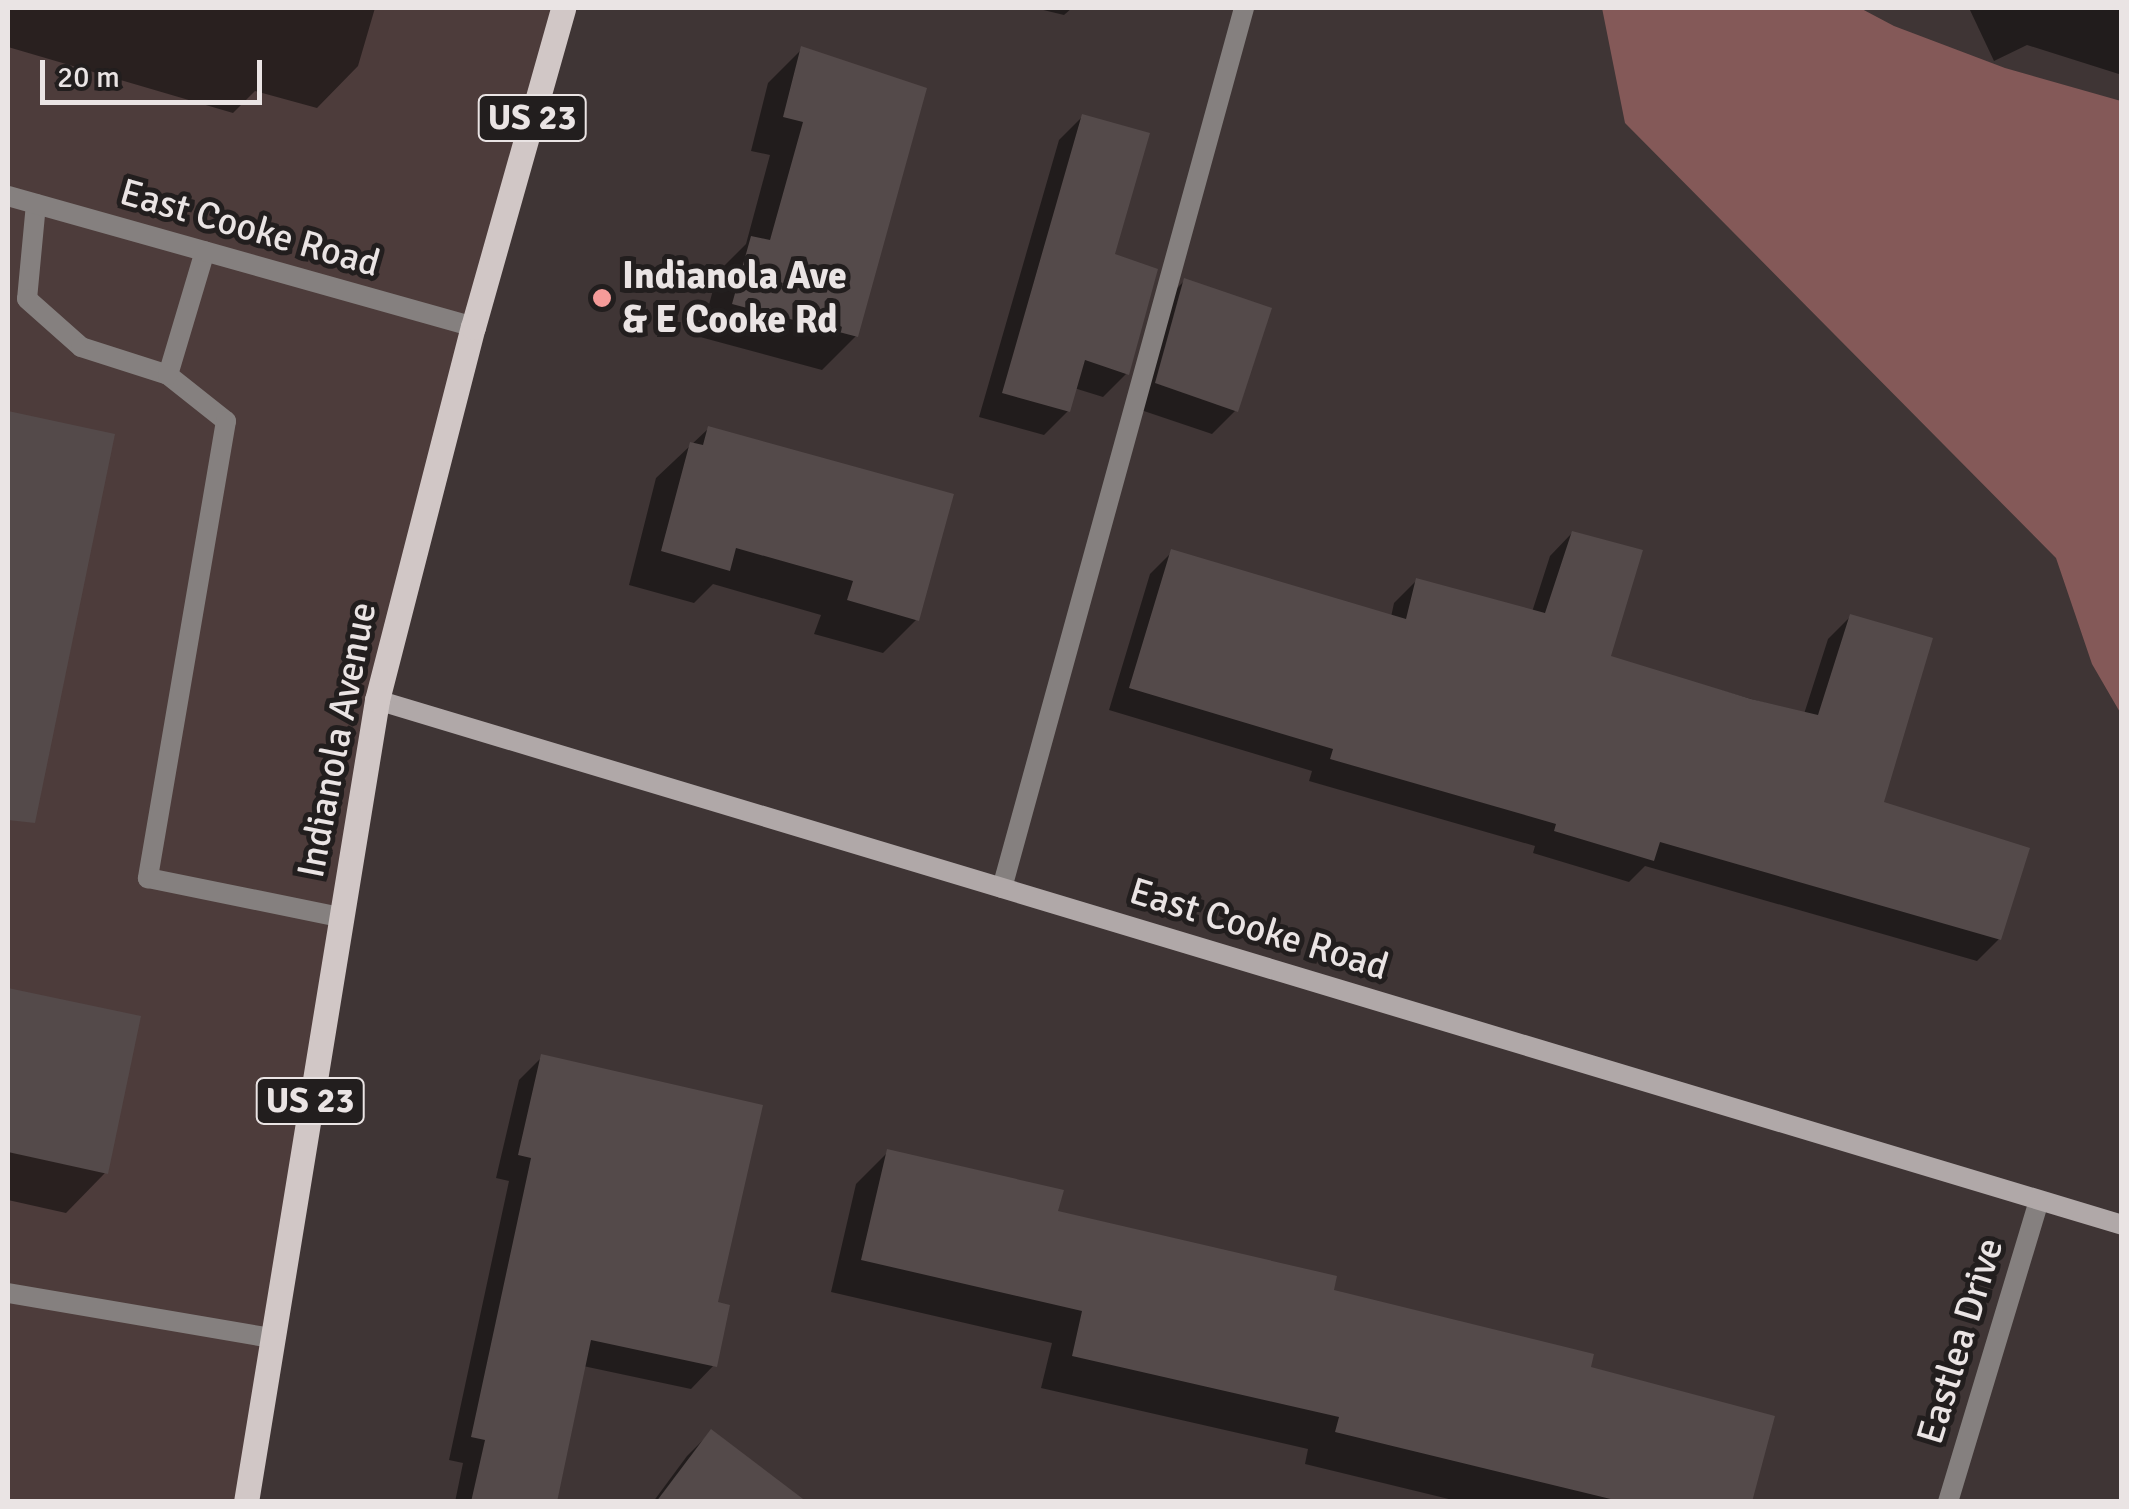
<!DOCTYPE html>
<html>
<head>
<meta charset="utf-8">
<style>
	body { margin:0 }
	#map { position:relative; width:2129px; height:1509px; overflow:hidden; background:#3f3535; font-family:Signika,sans-serif }
	div>[style] { position:absolute }
	.built>* { inset:0; background:#4d3c3b }
	.forest>* { inset:0; background:#845958 }
	.shadow>* { inset:0; background:#0007 }
	.building>* { inset:0; background:#544a4a }
	.service>* { height:20px; margin:-10px; padding:0 10px; transform-origin:10px; border-radius:10px; background:#85807f }
	.minor>* { height:20px; margin:-10px; padding:0 10px; transform-origin:10px; border-radius:10px; background:#85807f }
	.secondary>* { height:20px; margin:-10px; padding:0 10px; transform-origin:10px; border-radius:10px; background:#b0a8a8 }
	.primary>* { height:25px; margin:-12.5px; padding:0 12.5px; transform-origin:12.5px; border-radius:12.5px; background:#d1c7c6 }
	.dots>* { width:28px; height:28px; translate:-50% -50%; box-sizing:border-box; border:5px solid #221e1e; border-radius:50% }
	span { translate:-50% -50%; white-space:nowrap; text-align:center; line-height:1.15; -webkit-text-stroke:10px #221e1e; paint-order:stroke }
	.shield-label span { padding:2px 8px; background:#221e1e; border:2px solid; border-radius:8px; -webkit-text-stroke-width:0 }
	.shield-label { font-size:35px; color:#eae4e4; font-weight:700 }
	.street-label { font-size:38px; color:#eae4e4 }
	.poi-label { font-size:38px; color:#eae4e4; font-weight:700 }
	.left { translate:0 -50%; text-align:left }
	.frame { position:absolute; inset:0; border:10px solid #eae4e4; pointer-events:none }
	.scale { position:absolute; left:40px; top:60px; width:222px; height:45px; box-sizing:border-box; border:5px solid #eae4e4; border-top:0; padding-left:12px; font-size:30px; line-height:35px; white-space:nowrap; color:#eae4e4; -webkit-text-stroke:8px #221e1e; paint-order:stroke }
</style>
</head>
<body>
<div id="map">
	<div class="built">
		<div style="clip-path:polygon(8px 8px,568px 8px,371px 705px,244px 1501px,8px 1502px)"></div>
	</div>
	<div class="forest">
		<div style="clip-path:polygon(1602px 8px,1860px 8px,1894px 26px,2005px 68px,2121px 101px,2121px 714px,2092px 664px,2056px 558px,1625px 123px)"></div>
	</div>
	<div class="shadow">
		<div style="clip-path:polygon(8px 8px,375px 8px,358px 66px,317px 108px,255px 91px,233px 113px,8px 47px)"></div>
		<div style="clip-path:polygon(1035px 8px,1072px 8px,1064px 15px)"></div>
		<div style="clip-path:polygon(1969px 8px,2122px 8px,2122px 75px,2027px 45px,1994px 61px)"></div>
		<div style="clip-path:polygon(802px 49px,856px 336px,822px 370px,700px 337px,718px 272px,746px 244px,770px 155px,751px 151px,768px 83px)"></div>
		<div style="clip-path:polygon(1083px 116px,1112px 256px,1127px 373px,1103px 397px,1074px 388px,1068px 411px,1044px 435px,979px 417px,1059px 140px)"></div>
		<div style="clip-path:polygon(1185px 280px,1236px 410px,1212px 434px,1132px 407px,1161px 305px)"></div>
		<div style="clip-path:polygon(8px 414px,112px 436px,46px 757px,8px 795px,8px 752px,18px 754px,18px 749px,8px 747px)"></div>
		<div style="clip-path:polygon(709px 428px,917px 619px,883px 653px,814px 634px,821px 615px,713px 584px,694px 603px,629px 585px,656px 478px)"></div>
		<div style="clip-path:polygon(1572px 533px,1608px 658px,1804px 714px,1828px 639px,1850px 617px,1880px 804px,1999px 939px,1977px 961px,1645px 866px,1629px 882px,1533px 853px,1535px 846px,1309px 781px,1312px 771px,1109px 710px,1150px 574px,1172px 552px,1391px 617px,1394px 603px,1417px 580px,1532px 612px,1550px 556px)"></div>
		<div style="clip-path:polygon(8px 991px,138px 1018px,105px 1173px,66px 1213px,8px 1200px)"></div>
		<div style="clip-path:polygon(542px 1057px,715px 1304px,714px 1365px,691px 1389px,583px 1366px,555px 1502px,455px 1502px,463px 1463px,449px 1460px,509px 1181px,496px 1178px,519px 1080px)"></div>
		<div style="clip-path:polygon(888px 1152px,1055px 1213px,1588px 1369px,1750px 1502px,1461px 1502px,1305px 1464px,1308px 1449px,1041px 1388px,1052px 1343px,831px 1292px,856px 1184px)"></div>
		<div style="clip-path:polygon(711px 1432px,748px 1502px,653px 1502px,687px 1456px)"></div>
	</div>
	<div class="building">
		<div style="clip-path:polygon(801px 46px,927px 88px,858px 337px,732px 304px,751px 236px,770px 240px,803px 122px,783px 117px)"></div>
		<div style="clip-path:polygon(1082px 114px,1150px 133px,1115px 254px,1158px 269px,1129px 375px,1085px 360px,1070px 412px,1002px 393px)"></div>
		<div style="clip-path:polygon(1184px 278px,1272px 308px,1238px 412px,1155px 383px)"></div>
		<div style="clip-path:polygon(8px 411px,115px 434px,35px 823px,8px 820px)"></div>
		<div style="clip-path:polygon(708px 426px,954px 494px,919px 621px,847px 600px,853px 581px,736px 548px,730px 571px,661px 551px,690px 442px,703px 445px)"></div>
		<div style="clip-path:polygon(1572px 531px,1643px 550px,1611px 656px,1751px 699px,1818px 715px,1850px 614px,1933px 638px,1884px 802px,2030px 848px,2001px 940px,1660px 842px,1654px 861px,1554px 831px,1556px 824px,1330px 759px,1333px 749px,1129px 688px,1171px 549px,1406px 619px,1416px 578px,1545px 613px)"></div>
		<div style="clip-path:polygon(8px 988px,141px 1016px,108px 1174px,8px 1152px)"></div>
		<div style="clip-path:polygon(541px 1054px,763px 1105px,718px 1302px,730px 1305px,717px 1367px,591px 1340px,557px 1502px,471px 1502px,485px 1440px,471px 1437px,531px 1158px,518px 1155px)"></div>
		<div style="clip-path:polygon(887px 1149px,1064px 1190px,1058px 1211px,1337px 1276px,1334px 1290px,1594px 1354px,1591px 1367px,1775px 1416px,1752px 1502px,1623px 1502px,1335px 1432px,1339px 1417px,1072px 1356px,1082px 1311px,861px 1260px)"></div>
		<div style="clip-path:polygon(711px 1429px,807px 1502px,656px 1502px)"></div>
	</div>
	<div class="service">
		<div style="left:36px;top:204px;width:95px;rotate:95.4deg"></div>
		<div style="left:27px;top:299px;width:72px;rotate:41.6deg"></div>
		<div style="left:81px;top:347px;width:91px;rotate:17.8deg"></div>
		<div style="left:168px;top:375px;width:74px;rotate:38.4deg"></div>
		<div style="left:226px;top:421px;width:464px;rotate:99.7deg"></div>
		<div style="left:148px;top:878px;width:196px;rotate:11.5deg"></div>
		<div style="left:168px;top:375px;width:129px;rotate:-73.4deg"></div>
		<div style="left:1002px;top:888px;width:913px;rotate:-74.62deg"></div>
		<div style="left:8px;top:1293px;width:268px;rotate:9.7deg"></div>
	</div>
	<div class="minor">
		<div style="left:8px;top:196px;width:483px;rotate:15.7deg"></div>
		<div style="left:1948px;top:1502px;width:314px;rotate:-73.2deg"></div>
	</div>
	<div class="secondary">
		<div style="left:377px;top:700px;width:1822px;rotate:16.74deg"></div>
	</div>
	<div class="primary">
		<div style="left:246px;top:1502px;width:813px;rotate:-80.72deg"></div>
		<div style="left:377px;top:700px;width:385px;rotate:-75.6deg"></div>
		<div style="left:473px;top:327px;width:331px;rotate:-74.2deg"></div>
	</div>
	<div class="dots">
		<div style="left:602px;top:298px;background:#f59b99"></div>
	</div>
	<div class="shield-label">
		<span style="left:532px;top:118px">US 23</span>
		<span style="left:310px;top:1101px">US 23</span>
	</div>
	<div class="street-label">
		<span style="left:250px;top:228px;rotate:16deg">East Cooke Road</span>
		<span style="left:337px;top:740px;rotate:-79deg">Indianola Avenue</span>
		<span style="left:1259px;top:929px;rotate:17deg">East Cooke Road</span>
		<span style="left:1960px;top:1341px;rotate:-73deg">Eastlea Drive</span>
	</div>
	<div class="poi-label">
		<span class="left" style="left:622px;top:298px">Indianola Ave<br>&amp; E Cooke Rd</span>
	</div>
	<div class="frame"></div>
	<div class="scale">20 m</div>
</div>
</body>
</html>
